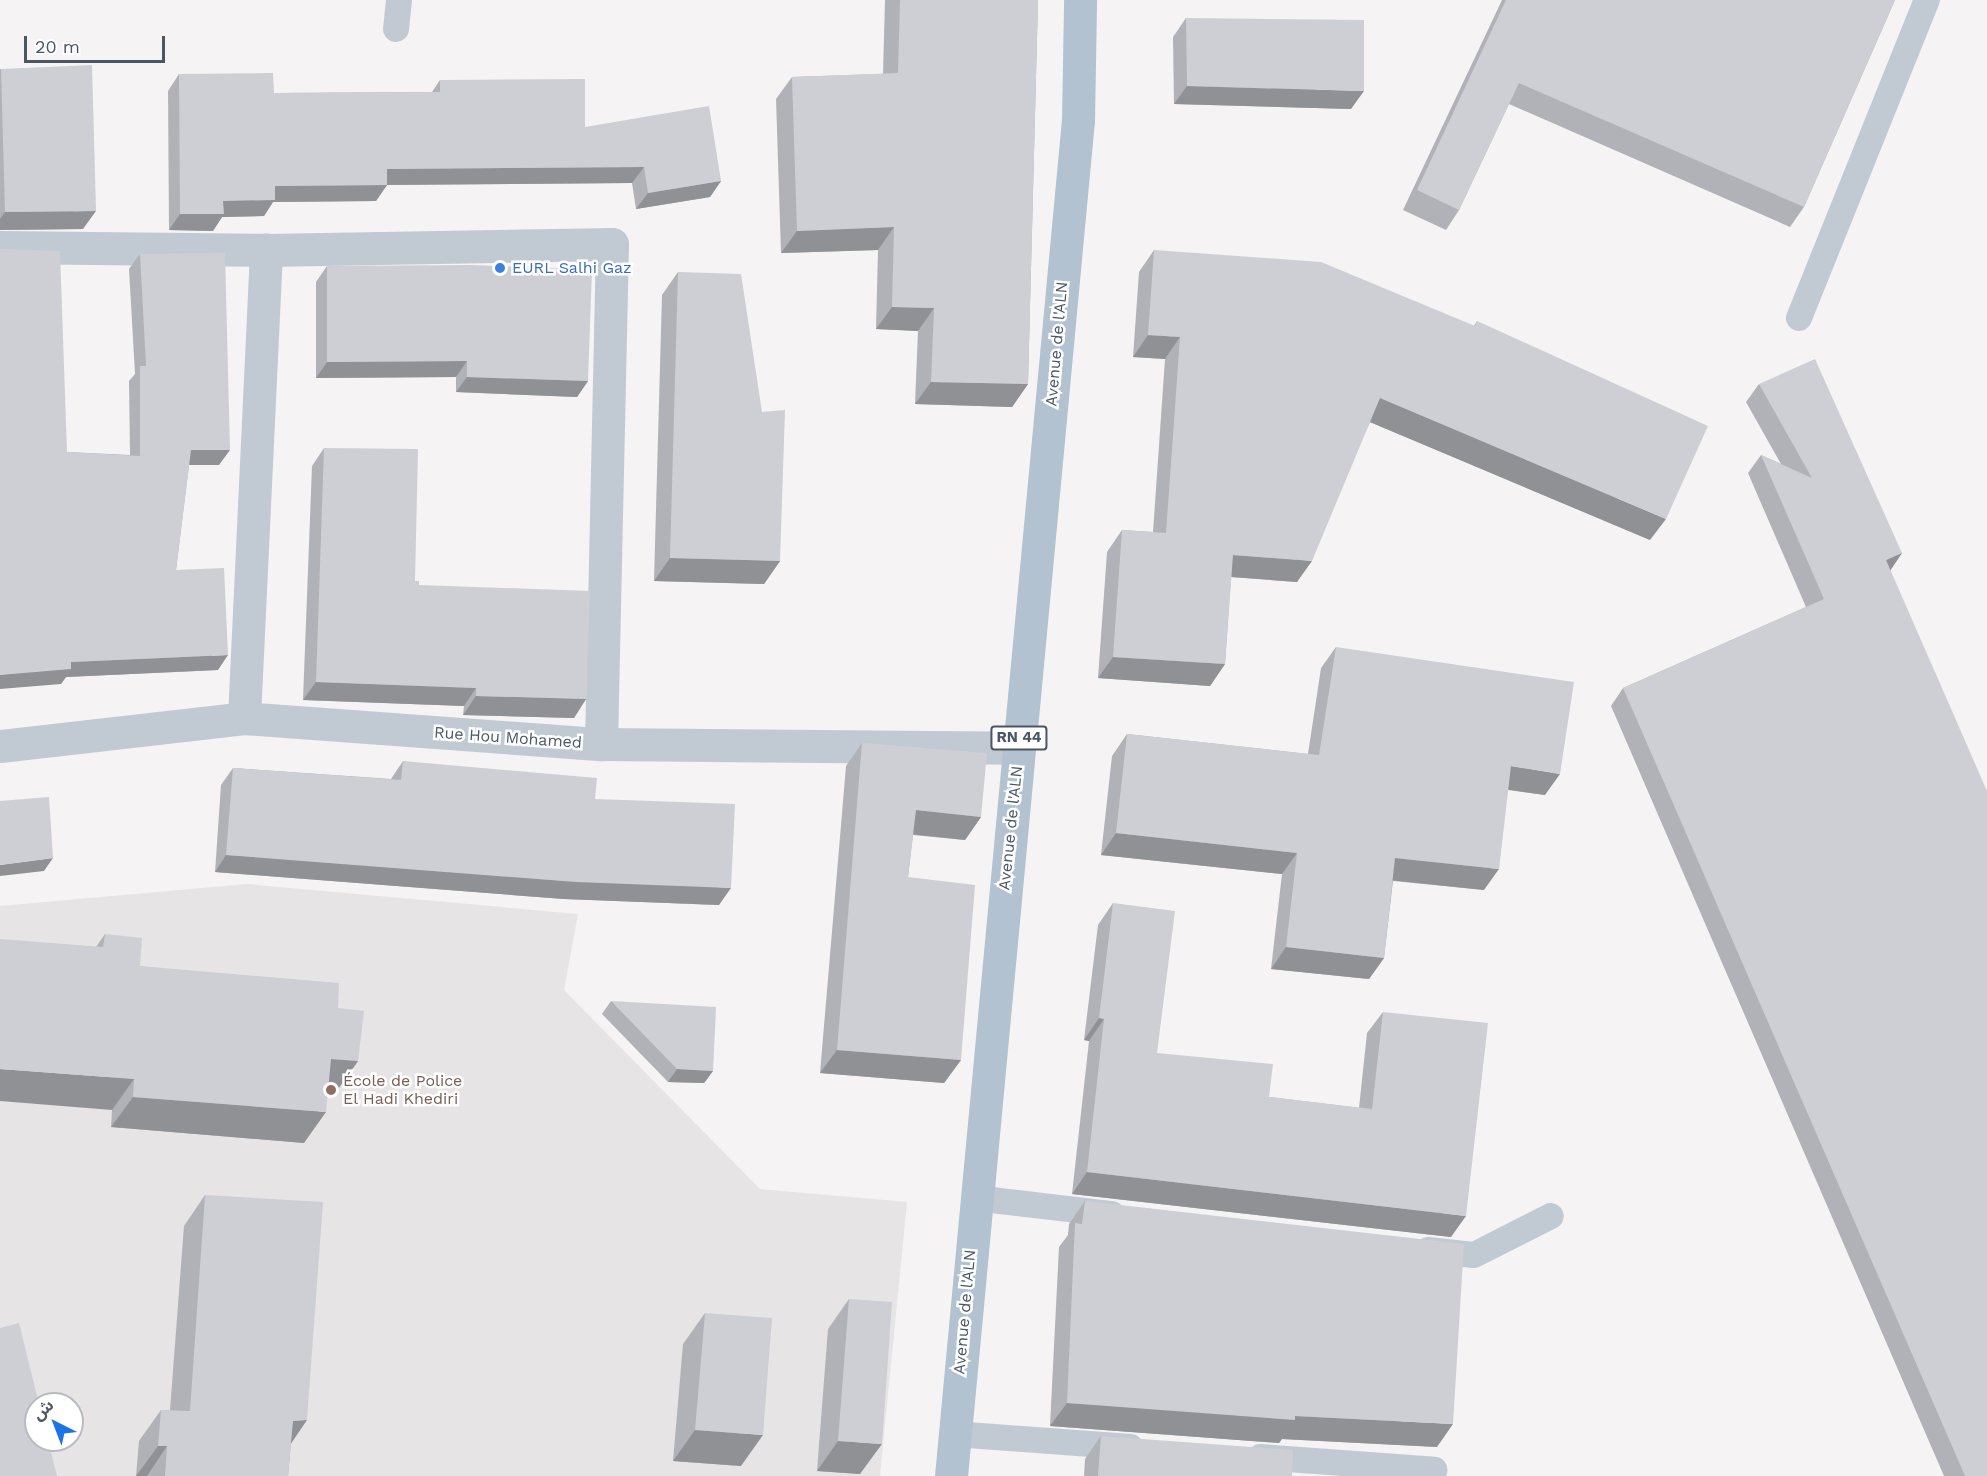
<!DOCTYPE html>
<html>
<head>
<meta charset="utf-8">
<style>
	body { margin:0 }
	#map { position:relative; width:1987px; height:1476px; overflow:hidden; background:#f5f3f3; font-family:"Work Sans","Noto Sans Arabic",sans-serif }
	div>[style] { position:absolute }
	.education>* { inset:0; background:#e6e4e5 }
	.service>* { height:26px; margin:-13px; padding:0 13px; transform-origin:13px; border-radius:13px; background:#c1cad2 }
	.minor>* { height:33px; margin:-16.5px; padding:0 16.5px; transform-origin:16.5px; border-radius:16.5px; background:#c1cad2 }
	.primary>* { height:33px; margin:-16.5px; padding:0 16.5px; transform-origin:16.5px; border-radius:16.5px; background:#b3c2d1 }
	.wall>* { inset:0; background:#b0b2b7 }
	.shaded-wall>* { inset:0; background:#909195 }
	.building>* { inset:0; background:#cdcfd5 }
	.dots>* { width:16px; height:16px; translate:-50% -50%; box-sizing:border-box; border:3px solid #fff; border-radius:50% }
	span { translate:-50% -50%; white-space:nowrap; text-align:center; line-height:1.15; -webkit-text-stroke:5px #fff; paint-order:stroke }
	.shield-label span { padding:2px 4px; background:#fff; border:2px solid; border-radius:4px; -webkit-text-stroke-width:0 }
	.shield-label { font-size:15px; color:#4a5661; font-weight:700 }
	.shop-label { font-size:16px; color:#366cbe }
	.left { translate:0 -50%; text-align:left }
	.street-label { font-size:16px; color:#4a5661 }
	.education-label { font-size:16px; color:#785e54 }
	.north { position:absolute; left:24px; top:1392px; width:60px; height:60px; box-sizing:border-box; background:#fff; border:2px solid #b7bbc0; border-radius:50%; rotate:318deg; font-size:16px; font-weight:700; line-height:24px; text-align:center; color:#4a5661 }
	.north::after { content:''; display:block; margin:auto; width:21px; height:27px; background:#1a73e8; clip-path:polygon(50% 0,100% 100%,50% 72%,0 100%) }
	.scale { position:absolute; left:24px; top:36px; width:141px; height:27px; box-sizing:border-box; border:3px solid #4a5661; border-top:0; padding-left:8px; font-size:18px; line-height:21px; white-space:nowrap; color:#4a5661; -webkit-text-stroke:4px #fff; paint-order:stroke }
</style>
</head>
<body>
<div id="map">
	<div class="education">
		<div style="clip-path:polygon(evenodd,247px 884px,578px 914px,564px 990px,760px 1189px,907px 1202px,880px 1476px,0 1476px,0 906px,247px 884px,36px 1404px,72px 1404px,72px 1440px,36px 1440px,36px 1404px)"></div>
	</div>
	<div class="service">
		<div style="left:396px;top:29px;width:29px;rotate:-84deg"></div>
		<div style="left:1799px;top:318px;width:343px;rotate:-68.1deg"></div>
		<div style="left:975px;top:1198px;width:138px;rotate:6.7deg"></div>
		<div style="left:1428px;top:1250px;width:46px;rotate:6.2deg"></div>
		<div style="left:1474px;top:1255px;width:86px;rotate:-26.9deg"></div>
		<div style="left:954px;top:1434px;width:177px;rotate:4.2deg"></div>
		<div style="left:1260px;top:1457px;width:175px;rotate:4.2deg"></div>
	</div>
	<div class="minor">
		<div style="left:0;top:247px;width:266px;rotate:0.6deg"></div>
		<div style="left:266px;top:250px;width:346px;rotate:-1deg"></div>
		<div style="left:612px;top:244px;width:500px;rotate:91.26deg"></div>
		<div style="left:244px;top:718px;width:469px;rotate:-87.3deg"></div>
		<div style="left:0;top:746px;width:246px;rotate:-6.5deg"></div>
		<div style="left:244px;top:718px;width:358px;rotate:4.2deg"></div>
		<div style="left:601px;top:744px;width:417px;rotate:0.5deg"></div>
	</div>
	<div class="primary">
		<div style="left:951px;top:1476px;width:1362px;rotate:-84.65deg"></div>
		<div style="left:1078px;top:120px;width:120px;rotate:-89deg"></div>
	</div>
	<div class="wall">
		<div style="clip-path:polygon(885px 0,1038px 0,1028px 384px,1012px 407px,915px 404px,918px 331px,876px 329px,878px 250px,781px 253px,776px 99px,792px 77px,883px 74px)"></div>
		<div style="clip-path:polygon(1502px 0,1895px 0,1804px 207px,1790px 227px,1509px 104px,1459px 210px,1446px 230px,1403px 210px)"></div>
		<div style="clip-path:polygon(1186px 18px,1351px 109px,1174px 104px,1173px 37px)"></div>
		<div style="clip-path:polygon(0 69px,1px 69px,83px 229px,0 230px)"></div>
		<div style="clip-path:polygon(179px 74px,274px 93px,432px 92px,440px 80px,585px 127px,721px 181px,710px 197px,636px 209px,632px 183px,387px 185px,376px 201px,273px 202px,264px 216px,222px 217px,213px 231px,169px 230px,168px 91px)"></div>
		<div style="clip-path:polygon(1154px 250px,1474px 326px,1477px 321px,1650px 540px,1370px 422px,1297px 582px,1231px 577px,1225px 664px,1210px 686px,1098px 678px,1107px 552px,1122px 530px,1153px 532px,1165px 359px,1133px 357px,1139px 272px)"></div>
		<div style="clip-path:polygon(140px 254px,219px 465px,189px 465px,176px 570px,218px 670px,66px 677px,61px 684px,67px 452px,130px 455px,129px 381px,135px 374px,129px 269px)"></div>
		<div style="clip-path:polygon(327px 266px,588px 381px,577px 397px,456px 392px,456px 377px,316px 378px,316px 282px)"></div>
		<div style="clip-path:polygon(678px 272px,762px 412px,780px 561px,764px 584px,654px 581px,662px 295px)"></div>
		<div style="clip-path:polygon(1759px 384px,1902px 553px,1890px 570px,1987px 1476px,1944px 1476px,1611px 706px,1623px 688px,1806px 607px,1748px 473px,1761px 455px,1781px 464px,1746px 402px)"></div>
		<div style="clip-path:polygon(324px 448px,415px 581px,419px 585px,586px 699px,574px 718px,463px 715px,464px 706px,303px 700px,312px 466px)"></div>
		<div style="clip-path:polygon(1336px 647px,1545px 795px,1508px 790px,1484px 890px,1393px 881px,1384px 958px,1369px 979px,1271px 969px,1282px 874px,1101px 855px,1112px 756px,1127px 734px,1308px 754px,1321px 668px)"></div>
		<div style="clip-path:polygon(862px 743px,981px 817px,965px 840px,913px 835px,908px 877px,961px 1060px,944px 1083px,820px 1073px,846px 766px)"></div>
		<div style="clip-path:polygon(403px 761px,595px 799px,719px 905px,564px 899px,215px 872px,221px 785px,233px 768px,391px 779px)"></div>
		<div style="clip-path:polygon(1113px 903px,1157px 1053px,1269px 1097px,1359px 1108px,1367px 1033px,1383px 1012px,1451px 1237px,1072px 1194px,1089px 1041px,1084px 1040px,1098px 925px)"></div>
		<div style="clip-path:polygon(105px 934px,140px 966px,338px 1008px,358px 1061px,336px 1092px,328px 1091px,304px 1143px,111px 1127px,112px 1110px,96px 947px)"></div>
		<div style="clip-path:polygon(611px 1001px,713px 1071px,704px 1083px,668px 1082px,602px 1014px)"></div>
		<div style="clip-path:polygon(205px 1195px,307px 1420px,291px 1442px,288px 1476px,136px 1476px,139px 1441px,161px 1410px,170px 1410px,184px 1226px)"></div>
		<div style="clip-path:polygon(1085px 1201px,1437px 1447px,1282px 1439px,1279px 1443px,1050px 1426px,1059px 1247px,1068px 1235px,1069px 1224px)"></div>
		<div style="clip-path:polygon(849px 1299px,860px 1474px,817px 1471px,828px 1329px)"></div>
		<div style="clip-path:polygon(705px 1313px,741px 1466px,673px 1461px,683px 1344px)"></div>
		<div style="clip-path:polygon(1101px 1436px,1292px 1476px,1084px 1476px,1085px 1459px)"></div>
	</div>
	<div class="shaded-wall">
		<div style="clip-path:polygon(1187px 86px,1364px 91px,1351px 109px,1174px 104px)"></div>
		<div style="clip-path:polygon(644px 167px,632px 183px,376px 185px,387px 169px)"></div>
		<div style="clip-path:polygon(721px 181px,710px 197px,636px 209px,648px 193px)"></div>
		<div style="clip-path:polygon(387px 185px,376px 201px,273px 202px,264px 216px,222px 217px,213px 231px,169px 230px,180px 214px,275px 186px)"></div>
		<div style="clip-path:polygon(96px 211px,83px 229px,0 230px,0 219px,5px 212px)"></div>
		<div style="clip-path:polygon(894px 227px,878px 250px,781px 253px,797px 231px)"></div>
		<div style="clip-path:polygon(892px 307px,934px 308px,918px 331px,876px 329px)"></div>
		<div style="clip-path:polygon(1148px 335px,1180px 337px,1165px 359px,1133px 357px)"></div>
		<div style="clip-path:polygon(467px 361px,456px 377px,316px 378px,327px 362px)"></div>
		<div style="clip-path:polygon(467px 377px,588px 381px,577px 397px,456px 392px)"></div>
		<div style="clip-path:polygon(931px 382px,1028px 384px,1012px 407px,915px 404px)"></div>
		<div style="clip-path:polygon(1380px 398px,1666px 519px,1650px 540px,1365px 420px)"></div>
		<div style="clip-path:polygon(191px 450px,230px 450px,219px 465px,180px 465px)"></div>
		<div style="clip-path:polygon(1902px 553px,1890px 571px,1886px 560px)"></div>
		<div style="clip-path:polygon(1233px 555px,1312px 561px,1297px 582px,1218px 576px)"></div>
		<div style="clip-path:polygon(670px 558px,780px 561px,764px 584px,654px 581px)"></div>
		<div style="clip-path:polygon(228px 655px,218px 670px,66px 677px,61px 684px,0 689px,0 675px,71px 662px)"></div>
		<div style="clip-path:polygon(1113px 657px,1225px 664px,1210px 686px,1098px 678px)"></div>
		<div style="clip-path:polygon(316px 682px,476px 688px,464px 706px,303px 700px)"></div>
		<div style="clip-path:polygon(476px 696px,586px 699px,574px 718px,463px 715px)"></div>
		<div style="clip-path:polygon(1511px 766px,1560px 774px,1545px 795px,1496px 788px)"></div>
		<div style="clip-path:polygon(916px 810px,981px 817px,965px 840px,900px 833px)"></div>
		<div style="clip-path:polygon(1116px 833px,1297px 853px,1282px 874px,1101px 855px)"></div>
		<div style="clip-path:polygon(226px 855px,731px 888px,719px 905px,564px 899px,215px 872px)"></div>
		<div style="clip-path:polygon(53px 858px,44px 871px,0 876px,0 865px)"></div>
		<div style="clip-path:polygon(1395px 858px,1499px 869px,1484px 890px,1380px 879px)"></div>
		<div style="clip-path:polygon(1286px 947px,1384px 958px,1369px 979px,1271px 969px)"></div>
		<div style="clip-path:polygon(1099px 1018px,1104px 1019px,1089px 1041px,1084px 1040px)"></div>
		<div style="clip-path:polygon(837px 1050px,961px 1060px,944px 1083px,820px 1073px)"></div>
		<div style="clip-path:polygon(331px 1059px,358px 1061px,336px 1092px,310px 1090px)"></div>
		<div style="clip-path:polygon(0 1069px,134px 1079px,112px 1110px,0 1101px)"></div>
		<div style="clip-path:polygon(677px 1069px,713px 1071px,704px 1083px,668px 1082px)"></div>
		<div style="clip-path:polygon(133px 1097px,326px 1112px,304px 1143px,111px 1127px)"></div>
		<div style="clip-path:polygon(1087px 1172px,1466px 1216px,1451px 1237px,1072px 1194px)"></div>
		<div style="clip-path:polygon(1067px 1403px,1295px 1416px,1453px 1424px,1437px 1447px,1282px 1439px,1279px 1443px,1050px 1426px)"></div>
		<div style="clip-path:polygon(307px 1420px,286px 1451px,293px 1421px)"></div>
		<div style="clip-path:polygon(695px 1430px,763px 1435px,741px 1466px,673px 1461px)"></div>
		<div style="clip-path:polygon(838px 1441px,882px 1444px,860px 1474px,817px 1471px)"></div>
		<div style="clip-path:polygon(158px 1446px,167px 1446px,147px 1476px,136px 1476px)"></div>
	</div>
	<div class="building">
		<div style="clip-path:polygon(900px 0,1038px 0,1028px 384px,931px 382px,934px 308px,892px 307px,894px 227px,797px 231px,792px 77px,898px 73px)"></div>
		<div style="clip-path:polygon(1506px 0,1895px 0,1804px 207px,1519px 83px,1459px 210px,1417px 190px)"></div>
		<div style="clip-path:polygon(1186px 18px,1364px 20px,1364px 91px,1187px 86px)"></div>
		<div style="clip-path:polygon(92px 65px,96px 211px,5px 212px,1px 69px)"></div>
		<div style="clip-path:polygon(273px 73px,274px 93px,440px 92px,440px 80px,585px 79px,585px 127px,709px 106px,721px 181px,648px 193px,644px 167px,387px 169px,387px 185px,275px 186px,275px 200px,223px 201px,224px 214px,180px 214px,179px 74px)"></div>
		<div style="clip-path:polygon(0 249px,60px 251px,67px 452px,140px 456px,140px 366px,146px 366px,140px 254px,225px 253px,230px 450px,191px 450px,176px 570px,224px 568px,228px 655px,71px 662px,71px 669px,0 675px)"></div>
		<div style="clip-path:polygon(1154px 250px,1321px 262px,1475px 326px,1477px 321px,1708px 426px,1666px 519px,1380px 398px,1312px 561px,1233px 555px,1225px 664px,1113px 657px,1122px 530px,1166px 533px,1180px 337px,1148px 335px)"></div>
		<div style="clip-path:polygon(471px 265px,592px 270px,588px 381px,467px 377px,467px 361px,327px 362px,327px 266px)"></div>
		<div style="clip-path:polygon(678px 272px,741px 274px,762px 412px,785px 410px,780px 561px,670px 558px)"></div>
		<div style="clip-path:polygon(1815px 359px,1902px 553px,1886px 560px,1987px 791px,1987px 1476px,1965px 1476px,1623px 688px,1824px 599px,1761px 455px,1812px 478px,1759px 384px)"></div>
		<div style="clip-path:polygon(324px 448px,418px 449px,415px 581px,419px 581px,419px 585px,590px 591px,586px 699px,476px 696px,476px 688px,316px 682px)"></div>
		<div style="clip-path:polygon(1336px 647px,1574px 682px,1560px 774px,1511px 766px,1499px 869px,1395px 858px,1384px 958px,1286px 947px,1297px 853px,1116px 833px,1127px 734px,1319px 755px)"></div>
		<div style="clip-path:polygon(862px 743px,987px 753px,981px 817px,916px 810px,908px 877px,975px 885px,961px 1060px,837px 1050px)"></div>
		<div style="clip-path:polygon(403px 761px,597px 778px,595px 799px,735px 804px,731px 888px,576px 882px,226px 855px,233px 768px,401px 780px)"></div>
		<div style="clip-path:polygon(49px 797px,53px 858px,0 865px,0 801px)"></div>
		<div style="clip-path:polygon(1113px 903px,1175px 911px,1157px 1053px,1273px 1064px,1269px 1097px,1372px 1109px,1383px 1012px,1488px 1023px,1466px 1216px,1087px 1172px,1104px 1019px,1099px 1018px)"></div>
		<div style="clip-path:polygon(105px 934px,142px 938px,140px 966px,339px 983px,338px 1008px,364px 1011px,358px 1061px,331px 1059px,326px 1112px,133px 1097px,134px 1079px,0 1069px,0 939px,103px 947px)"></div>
		<div style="clip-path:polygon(611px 1001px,716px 1007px,713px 1071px,677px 1069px)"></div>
		<div style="clip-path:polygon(205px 1195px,323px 1202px,307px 1420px,293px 1421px,288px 1476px,165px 1476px,167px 1446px,158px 1446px,161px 1410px,190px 1411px)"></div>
		<div style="clip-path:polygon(1085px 1201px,1464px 1244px,1453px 1424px,1295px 1416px,1295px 1420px,1067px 1403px,1075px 1223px,1082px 1224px)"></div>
		<div style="clip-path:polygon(849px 1299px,892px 1302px,882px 1444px,838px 1441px)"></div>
		<div style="clip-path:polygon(705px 1313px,772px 1318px,763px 1435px,695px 1430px)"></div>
		<div style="clip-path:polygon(19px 1323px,39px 1404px,36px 1404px,36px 1440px,48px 1440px,57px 1476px,0 1476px,0 1328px)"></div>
		<div style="clip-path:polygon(1101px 1436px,1293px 1450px,1292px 1476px,1098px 1476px)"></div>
	</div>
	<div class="dots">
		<div style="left:500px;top:268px;background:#3f7fe0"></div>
		<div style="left:331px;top:1090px;background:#8d6e63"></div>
	</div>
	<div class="shield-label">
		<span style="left:1019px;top:738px">RN 44</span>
	</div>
	<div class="shop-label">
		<span class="left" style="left:512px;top:268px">EURL Salhi Gaz</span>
	</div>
	<div class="street-label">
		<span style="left:1057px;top:344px;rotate:-85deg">Avenue de l'ALN</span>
		<span style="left:508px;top:738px;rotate:4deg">Rue Hou Mohamed</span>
		<span style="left:1011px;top:828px;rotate:-84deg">Avenue de l'ALN</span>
		<span style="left:965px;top:1312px;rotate:-85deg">Avenue de l'ALN</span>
	</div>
	<div class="education-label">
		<span class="left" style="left:343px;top:1090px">École de Police<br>El Hadi Khediri</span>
	</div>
	<div class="north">ش</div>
	<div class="scale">20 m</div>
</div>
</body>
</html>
